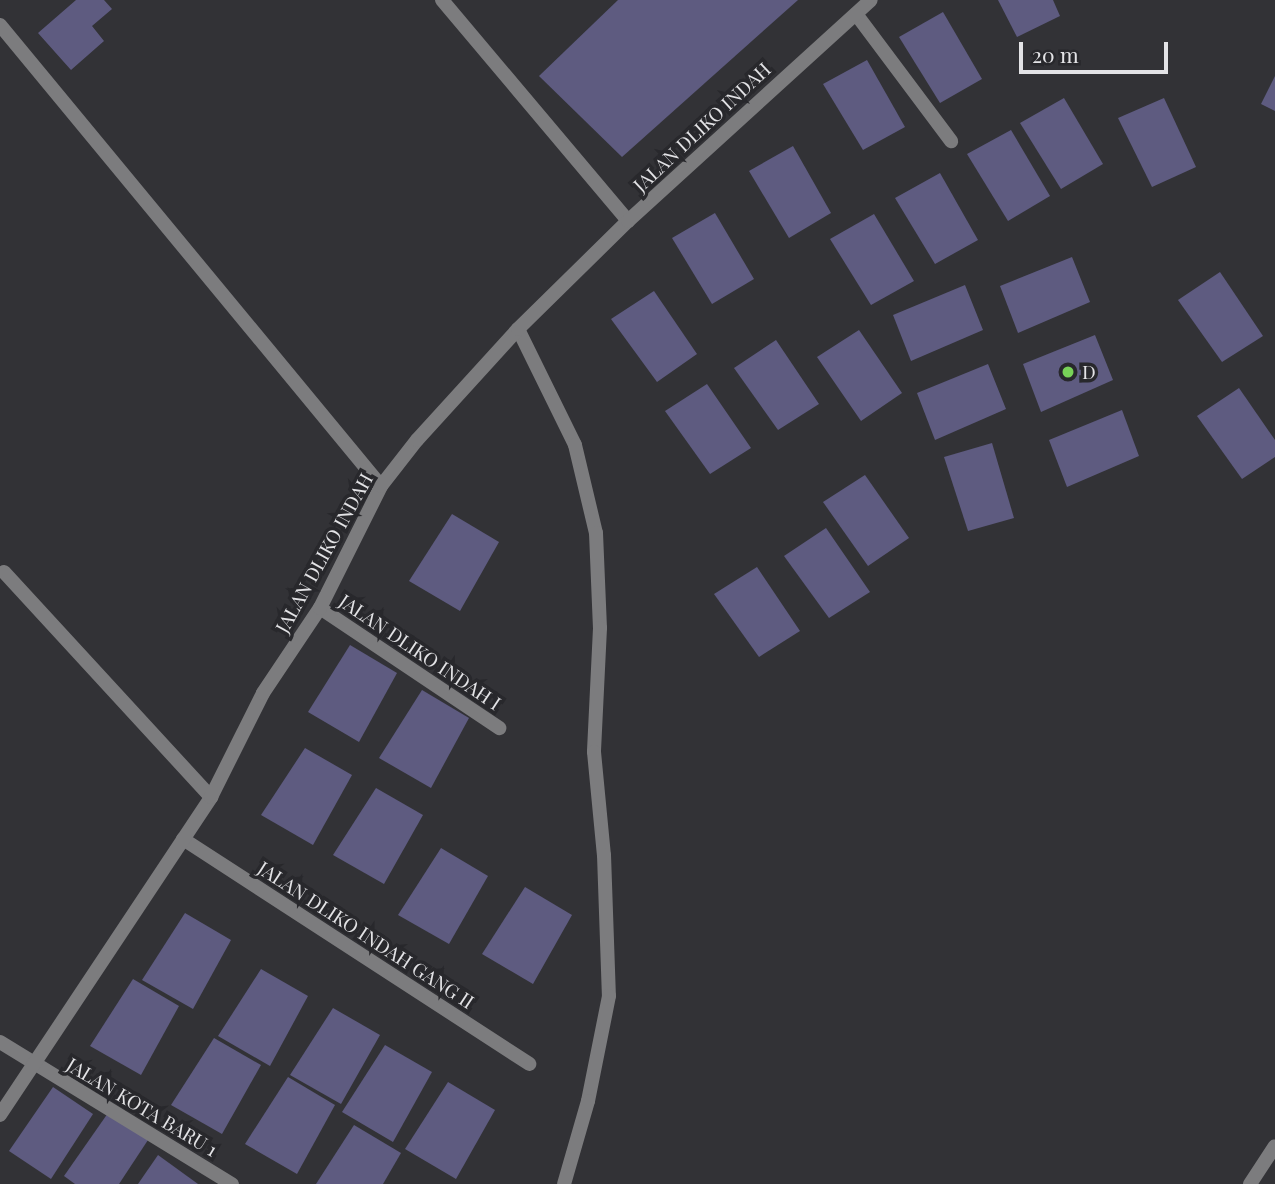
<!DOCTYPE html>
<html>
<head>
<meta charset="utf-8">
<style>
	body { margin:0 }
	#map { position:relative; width:1275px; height:1184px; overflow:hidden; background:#323236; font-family:"Playfair Display",serif }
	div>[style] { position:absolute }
	.building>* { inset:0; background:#5e5b80 }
	.street>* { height:14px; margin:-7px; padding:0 7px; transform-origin:7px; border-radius:7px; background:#7c7c7e }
	.dots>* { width:19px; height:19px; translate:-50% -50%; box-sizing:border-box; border:4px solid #28282c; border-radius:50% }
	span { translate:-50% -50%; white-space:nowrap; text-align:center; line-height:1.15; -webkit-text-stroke:7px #28282c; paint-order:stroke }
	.street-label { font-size:19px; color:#e3e3e6 }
	.poi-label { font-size:19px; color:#e3e3e6 }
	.left { translate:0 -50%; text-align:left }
	.scale { position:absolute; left:1019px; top:42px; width:149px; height:32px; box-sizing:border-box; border:4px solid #e3e3e6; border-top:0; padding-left:9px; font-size:21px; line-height:24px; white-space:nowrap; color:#e3e3e6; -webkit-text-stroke:5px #28282c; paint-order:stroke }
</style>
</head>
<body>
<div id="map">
	<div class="building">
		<div style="clip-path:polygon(76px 0,104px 0,112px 9px,92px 26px,104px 41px,71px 70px,38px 33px)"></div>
		<div style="clip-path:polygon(618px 0,798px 0,622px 157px,539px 76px)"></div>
		<div style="clip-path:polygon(998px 0,1053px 0,1060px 16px,1017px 37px)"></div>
		<div style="clip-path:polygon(943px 12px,982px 79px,940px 103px,899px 37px)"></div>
		<div style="clip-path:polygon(867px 60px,905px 127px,863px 150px,823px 84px)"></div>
		<div style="clip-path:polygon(1275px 76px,1275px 111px,1261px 104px)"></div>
		<div style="clip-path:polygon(1064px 98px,1103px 164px,1061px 189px,1020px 123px)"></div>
		<div style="clip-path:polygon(1164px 98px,1196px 167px,1152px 187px,1118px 118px)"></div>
		<div style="clip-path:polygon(1011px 130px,1050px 196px,1008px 221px,967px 154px)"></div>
		<div style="clip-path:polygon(793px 146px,831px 213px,789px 238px,749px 171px)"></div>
		<div style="clip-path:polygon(940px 173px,978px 240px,935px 264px,895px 198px)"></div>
		<div style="clip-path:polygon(715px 213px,754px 279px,712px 304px,672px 238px)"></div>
		<div style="clip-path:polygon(874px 214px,914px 281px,871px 305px,830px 239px)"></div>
		<div style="clip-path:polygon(1072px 257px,1090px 302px,1018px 333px,1000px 286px)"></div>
		<div style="clip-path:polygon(1220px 272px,1263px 336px,1222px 362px,1178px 300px)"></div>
		<div style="clip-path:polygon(965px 285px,983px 330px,911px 361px,893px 315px)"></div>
		<div style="clip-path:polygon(654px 291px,697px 354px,657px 382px,611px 319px)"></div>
		<div style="clip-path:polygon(859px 330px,902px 393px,861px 421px,817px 357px)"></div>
		<div style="clip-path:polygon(1095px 335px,1113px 380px,1041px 412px,1023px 364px)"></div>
		<div style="clip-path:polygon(776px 340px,819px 404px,778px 430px,734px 368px)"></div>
		<div style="clip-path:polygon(988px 364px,1006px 409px,935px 440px,917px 393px)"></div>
		<div style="clip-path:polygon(707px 384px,751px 448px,710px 474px,665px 411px)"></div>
		<div style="clip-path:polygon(1239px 388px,1275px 440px,1275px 457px,1242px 479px,1197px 416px)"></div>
		<div style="clip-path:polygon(1122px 410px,1139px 456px,1067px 487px,1049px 440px)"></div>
		<div style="clip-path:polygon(992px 443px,1014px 518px,968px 531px,944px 457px)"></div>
		<div style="clip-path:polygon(865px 475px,909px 538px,868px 566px,823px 502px)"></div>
		<div style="clip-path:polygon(452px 514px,499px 542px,460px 611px,409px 581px)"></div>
		<div style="clip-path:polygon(826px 528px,870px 592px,829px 618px,784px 556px)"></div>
		<div style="clip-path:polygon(757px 567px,800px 631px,759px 657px,714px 594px)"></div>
		<div style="clip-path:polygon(350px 645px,397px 673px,359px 742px,308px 712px)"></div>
		<div style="clip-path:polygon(422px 690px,469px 718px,431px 788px,379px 758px)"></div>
		<div style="clip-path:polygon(305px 748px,352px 775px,313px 845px,261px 815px)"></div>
		<div style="clip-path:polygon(376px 788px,423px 815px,384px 884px,333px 855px)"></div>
		<div style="clip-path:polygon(441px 848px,488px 876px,449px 944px,398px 915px)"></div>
		<div style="clip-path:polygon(525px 887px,572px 915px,533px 984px,482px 954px)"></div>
		<div style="clip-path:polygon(185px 913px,231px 940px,193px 1009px,142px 980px)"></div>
		<div style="clip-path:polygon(261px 969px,308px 996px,270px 1066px,218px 1036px)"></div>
		<div style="clip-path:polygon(133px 979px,179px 1006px,141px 1075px,90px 1046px)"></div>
		<div style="clip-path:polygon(333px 1008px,380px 1035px,341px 1104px,290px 1075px)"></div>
		<div style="clip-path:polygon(214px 1038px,261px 1065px,222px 1134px,171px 1105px)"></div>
		<div style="clip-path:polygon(385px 1045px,432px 1072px,393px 1142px,342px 1112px)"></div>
		<div style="clip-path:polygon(288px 1077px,335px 1105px,297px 1174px,245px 1144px)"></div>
		<div style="clip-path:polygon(448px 1082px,495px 1110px,456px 1179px,405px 1149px)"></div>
		<div style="clip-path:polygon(53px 1087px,93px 1114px,51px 1179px,9px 1151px)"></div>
		<div style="clip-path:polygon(108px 1113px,148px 1140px,119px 1184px,75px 1184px,64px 1176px)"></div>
		<div style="clip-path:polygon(354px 1125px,401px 1153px,383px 1184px,316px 1184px)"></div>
		<div style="clip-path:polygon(158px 1155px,198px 1184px,138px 1184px)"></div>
	</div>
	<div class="street">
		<div style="left:442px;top:0;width:289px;rotate:49.9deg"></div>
		<div style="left:856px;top:14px;width:159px;rotate:53.2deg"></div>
		<div style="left:0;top:25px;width:598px;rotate:50.43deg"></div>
		<div style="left:518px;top:329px;width:129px;rotate:63.8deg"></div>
		<div style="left:575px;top:445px;width:90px;rotate:76.6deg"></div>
		<div style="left:596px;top:533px;width:95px;rotate:87.6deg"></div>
		<div style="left:600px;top:628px;width:124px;rotate:92.8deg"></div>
		<div style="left:594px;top:752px;width:103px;rotate:84.5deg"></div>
		<div style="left:604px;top:855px;width:141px;rotate:88deg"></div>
		<div style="left:609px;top:996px;width:107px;rotate:101.3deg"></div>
		<div style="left:588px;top:1101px;width:86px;rotate:106.1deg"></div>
		<div style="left:4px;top:572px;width:306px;rotate:47.4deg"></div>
		<div style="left:320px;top:608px;width:216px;rotate:33.8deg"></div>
		<div style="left:183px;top:839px;width:413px;rotate:33deg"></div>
		<div style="left:0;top:1042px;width:272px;rotate:31.5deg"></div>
		<div style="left:0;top:1115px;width:382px;rotate:-56.4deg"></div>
		<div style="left:211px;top:797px;width:116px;rotate:-63.4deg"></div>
		<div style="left:263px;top:693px;width:102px;rotate:-56.2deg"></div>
		<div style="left:320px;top:608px;width:136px;rotate:-63.4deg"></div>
		<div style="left:381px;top:486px;width:58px;rotate:-52deg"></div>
		<div style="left:417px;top:440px;width:150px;rotate:-47.7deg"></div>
		<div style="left:518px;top:329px;width:154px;rotate:-44.5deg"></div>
		<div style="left:628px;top:221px;width:328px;rotate:-42.3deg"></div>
		<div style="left:1250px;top:1184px;width:45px;rotate:-56.7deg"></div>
	</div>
	<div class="dots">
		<div style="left:1068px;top:372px;background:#78d258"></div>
	</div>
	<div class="street-label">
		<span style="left:702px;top:127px;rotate:-43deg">JALAN DLIKO INDAH</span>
		<span style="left:324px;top:553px;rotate:-61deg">JALAN DLIKO INDAH</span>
		<span style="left:420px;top:652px;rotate:34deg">JALAN DLIKO INDAH I</span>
		<span style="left:366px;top:935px;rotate:33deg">JALAN DLIKO INDAH GANG II</span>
		<span style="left:142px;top:1107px;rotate:31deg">JALAN KOTA BARU 1</span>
	</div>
	<div class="poi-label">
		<span class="left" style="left:1082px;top:372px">D</span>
	</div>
	<div class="scale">20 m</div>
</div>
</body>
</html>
